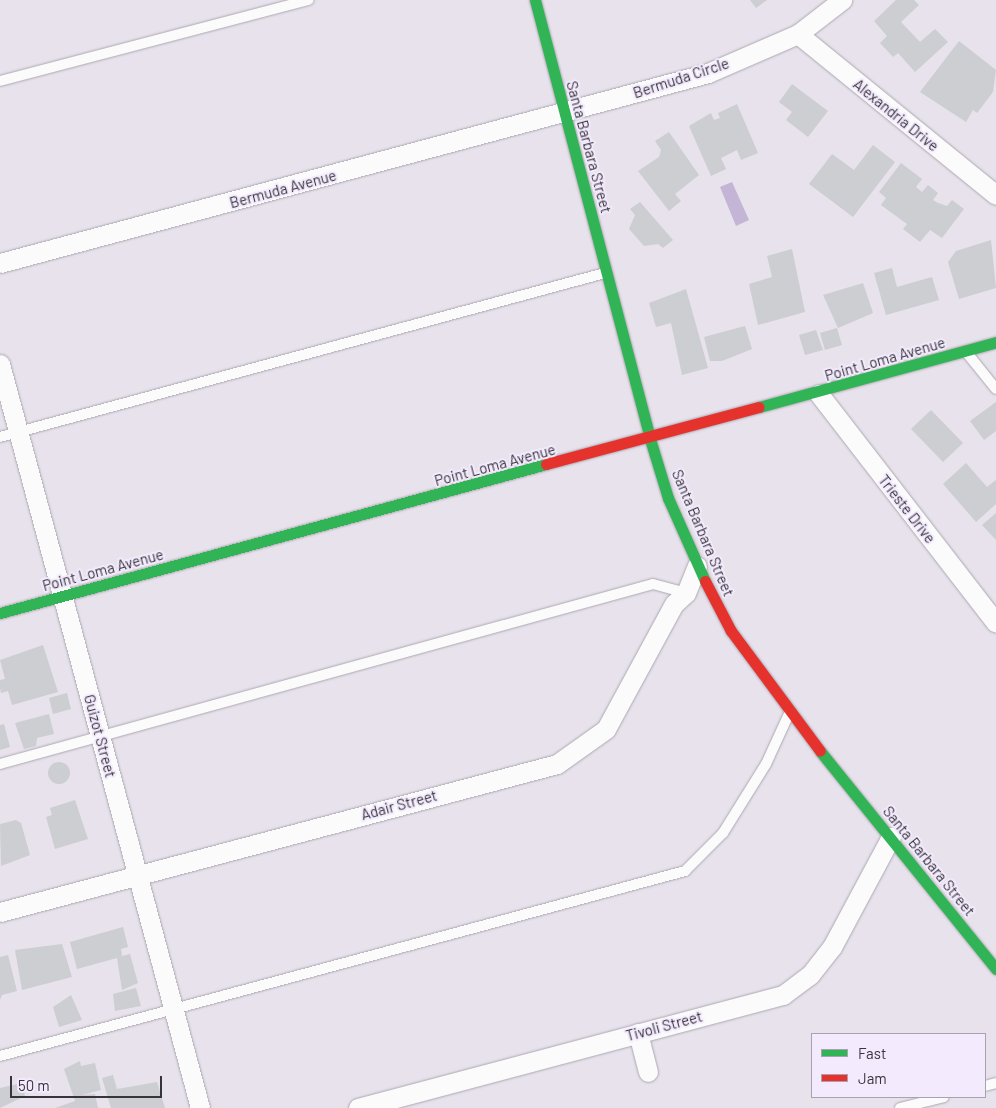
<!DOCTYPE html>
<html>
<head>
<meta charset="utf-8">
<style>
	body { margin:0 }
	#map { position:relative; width:996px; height:1108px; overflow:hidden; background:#e7e2ec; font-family:Barlow,sans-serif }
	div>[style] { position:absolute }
	.water>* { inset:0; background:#c4b4d6 }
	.building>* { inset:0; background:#ccced1 }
	.round { border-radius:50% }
	.roads { filter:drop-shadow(0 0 1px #aca8b0) drop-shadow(0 0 1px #aca8b0) }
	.lane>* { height:10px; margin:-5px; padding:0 5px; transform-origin:5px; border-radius:5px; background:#fbfbfc }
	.street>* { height:19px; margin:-9.5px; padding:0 9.5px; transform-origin:9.5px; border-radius:9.5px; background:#fbfbfc }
	.fast>* { height:11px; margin:-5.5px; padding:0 5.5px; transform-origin:5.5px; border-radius:5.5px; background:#30b455 }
	.jam>* { height:11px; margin:-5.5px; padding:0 5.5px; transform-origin:5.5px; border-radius:5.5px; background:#e5322d }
	span { translate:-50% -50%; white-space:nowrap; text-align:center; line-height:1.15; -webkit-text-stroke:4px #f3ebfd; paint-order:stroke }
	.street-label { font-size:15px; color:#37343b }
	.legend { position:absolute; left:811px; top:1033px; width:175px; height:65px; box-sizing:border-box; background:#f3ebfd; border:1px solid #a8a2af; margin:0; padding:6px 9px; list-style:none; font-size:15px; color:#37343b }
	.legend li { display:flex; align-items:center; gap:10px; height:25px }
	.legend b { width:25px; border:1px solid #a8a2af }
	.scale { position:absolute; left:10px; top:1076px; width:152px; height:22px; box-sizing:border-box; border:2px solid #37343b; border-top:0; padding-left:6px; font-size:15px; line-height:18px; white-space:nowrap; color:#37343b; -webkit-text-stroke:4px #f3ebfd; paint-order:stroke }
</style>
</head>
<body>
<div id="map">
	<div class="water">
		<div style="clip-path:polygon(732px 182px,749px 220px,736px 226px,720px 187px)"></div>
	</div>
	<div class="building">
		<div style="clip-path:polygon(750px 0,767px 0,756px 8px)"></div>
		<div style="clip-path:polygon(896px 0,914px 0,919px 5px,901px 22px,920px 42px,935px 29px,948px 42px,915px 72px,898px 53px,893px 57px,880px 43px,887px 36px,874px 21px)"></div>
		<div style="clip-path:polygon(959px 41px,996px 70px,993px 92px,977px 113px,973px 110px,966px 122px,920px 92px)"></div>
		<div style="clip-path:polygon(792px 84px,828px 111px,808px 137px,786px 120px,792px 112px,779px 102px)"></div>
		<div style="clip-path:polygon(737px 104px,758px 153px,741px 160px,737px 150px,721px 158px,726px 169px,711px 176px,689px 126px,711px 113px,714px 120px,720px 118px,718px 113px)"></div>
		<div style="clip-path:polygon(669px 132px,699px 175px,675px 194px,681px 201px,669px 211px,638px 171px,659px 157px,661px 150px,655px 141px)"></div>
		<div style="clip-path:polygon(873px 145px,895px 162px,853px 217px,809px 184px,832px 154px,854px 170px)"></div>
		<div style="clip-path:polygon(901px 163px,922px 179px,916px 187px,922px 192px,928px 185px,938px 193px,933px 200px,938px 203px,947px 206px,952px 200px,964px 209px,942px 238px,930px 230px,920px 242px,903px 229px,907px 224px,881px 205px,886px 198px,879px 192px)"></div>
		<div style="clip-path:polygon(640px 202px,673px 240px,663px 248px,658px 244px,644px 246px,629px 229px,635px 215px,630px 209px)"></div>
		<div style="clip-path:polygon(991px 240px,996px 288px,959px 299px,948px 262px,956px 251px)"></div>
		<div style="clip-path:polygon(792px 249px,805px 312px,758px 325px,749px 284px,772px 277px,767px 256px)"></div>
		<div style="clip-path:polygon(892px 268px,897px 287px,932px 277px,939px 300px,886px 315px,874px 273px)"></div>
		<div style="clip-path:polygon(863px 283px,873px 313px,838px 328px,823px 295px)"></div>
		<div style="clip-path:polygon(686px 289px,708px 368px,682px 375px,671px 323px,656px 327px,649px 303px)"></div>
		<div style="clip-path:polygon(745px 326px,752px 349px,722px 361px,710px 361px,704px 337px)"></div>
		<div style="clip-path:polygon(837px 328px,842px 345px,825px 350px,820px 333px)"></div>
		<div style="clip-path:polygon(816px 330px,823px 350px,805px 355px,799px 335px)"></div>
		<div style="clip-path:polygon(996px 402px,996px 431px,984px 440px,970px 421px)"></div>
		<div style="clip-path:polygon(931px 410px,963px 443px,943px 462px,911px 429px)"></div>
		<div style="clip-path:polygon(966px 463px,987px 487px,996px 480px,996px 504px,976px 522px,943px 484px)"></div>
		<div style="clip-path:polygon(996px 513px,996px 540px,982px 525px)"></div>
		<div style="clip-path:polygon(43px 645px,58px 692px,12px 705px,8px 691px,1px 693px,0 688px,0 680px,5px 679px,0 660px)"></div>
		<div style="clip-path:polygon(67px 693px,71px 709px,53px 714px,49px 698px)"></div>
		<div style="clip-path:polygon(49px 714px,54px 734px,37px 738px,36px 746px,24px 749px,15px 723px)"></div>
		<div style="clip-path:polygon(4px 724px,10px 747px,0 750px,0 725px)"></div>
		<div class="round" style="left:48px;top:762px;width:22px;height:22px"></div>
		<div style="clip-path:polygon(75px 800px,88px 839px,55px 849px,46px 817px,52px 815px,50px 808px)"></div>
		<div style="clip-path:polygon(16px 820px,21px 823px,30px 855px,1px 866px,0 824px)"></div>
		<div style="clip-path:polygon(123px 927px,128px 947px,121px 949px,122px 956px,130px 954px,138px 983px,122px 990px,117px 958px,77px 969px,70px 942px)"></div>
		<div style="clip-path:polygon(62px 944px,72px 977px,22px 990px,15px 950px)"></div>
		<div style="clip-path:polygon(8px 955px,17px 991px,2px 995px,0 1000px,0 957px)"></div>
		<div style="clip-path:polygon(136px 988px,141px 1006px,115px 1011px,113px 994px)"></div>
		<div style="clip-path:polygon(71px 995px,82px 1020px,59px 1027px,53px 1007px)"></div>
		<div style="clip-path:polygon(80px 1061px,81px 1066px,95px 1063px,101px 1090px,82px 1095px,95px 1094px,98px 1108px,55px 1108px,75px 1101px,64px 1069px)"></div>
		<div style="clip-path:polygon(113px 1075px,117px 1089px,157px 1082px,165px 1108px,111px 1108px,102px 1078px)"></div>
		<div style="clip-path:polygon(22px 1083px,25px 1096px,0 1108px,0 1088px)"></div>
	</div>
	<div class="roads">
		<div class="lane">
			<div style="left:0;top:81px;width:319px;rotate:-14.7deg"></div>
			<div style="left:967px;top:353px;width:46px;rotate:51.1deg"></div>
			<div style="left:0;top:437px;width:627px;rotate:-15.17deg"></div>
			<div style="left:0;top:764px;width:677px;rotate:-15.41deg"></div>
			<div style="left:653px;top:584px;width:34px;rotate:15deg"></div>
			<div style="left:0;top:1056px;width:710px;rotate:-15.11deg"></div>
			<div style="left:685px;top:871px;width:54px;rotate:-45deg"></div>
			<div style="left:723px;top:833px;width:81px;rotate:-58.1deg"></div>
			<div style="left:766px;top:764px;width:53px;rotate:-65.4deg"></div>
			<div style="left:985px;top:1086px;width:11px;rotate:-15deg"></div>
			<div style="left:900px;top:1108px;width:45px;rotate:-14deg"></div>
		</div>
		<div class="street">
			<div style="left:798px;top:34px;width:255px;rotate:39.1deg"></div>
			<div style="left:0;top:263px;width:733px;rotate:-15.02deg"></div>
			<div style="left:708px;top:73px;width:98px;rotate:-23.4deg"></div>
			<div style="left:798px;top:34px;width:56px;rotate:-37.7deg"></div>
			<div style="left:0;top:364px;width:770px;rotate:74.95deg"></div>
			<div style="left:819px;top:394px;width:289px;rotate:52.3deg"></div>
			<div style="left:0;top:912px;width:576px;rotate:-14.88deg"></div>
			<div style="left:557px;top:764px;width:60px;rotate:-35.5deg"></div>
			<div style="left:606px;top:729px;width:142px;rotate:-61.5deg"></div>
			<div style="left:674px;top:604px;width:16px;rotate:-43deg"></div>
			<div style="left:686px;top:593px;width:29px;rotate:-68deg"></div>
			<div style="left:638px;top:1033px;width:40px;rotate:75.6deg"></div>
			<div style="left:358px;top:1108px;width:440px;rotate:-14.9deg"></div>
			<div style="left:783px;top:995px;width:34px;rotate:-37deg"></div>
			<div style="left:810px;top:975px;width:36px;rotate:-52deg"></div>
			<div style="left:832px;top:947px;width:125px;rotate:-61.8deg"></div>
		</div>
		<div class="fast">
			<div style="left:535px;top:0;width:454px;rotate:75.3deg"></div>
			<div style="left:650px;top:439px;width:62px;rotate:73deg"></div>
			<div style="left:668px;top:498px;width:91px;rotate:66deg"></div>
			<div style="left:759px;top:407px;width:246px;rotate:-15.3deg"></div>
			<div style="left:0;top:613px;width:566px;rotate:-15.26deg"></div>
			<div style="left:820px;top:751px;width:280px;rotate:51.1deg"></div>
		</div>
		<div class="jam">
			<div style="left:546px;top:464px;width:220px;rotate:-15deg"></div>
			<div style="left:705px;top:581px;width:56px;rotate:62.5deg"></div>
			<div style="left:731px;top:631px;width:149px;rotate:53.4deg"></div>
		</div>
	</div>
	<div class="street-label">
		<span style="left:681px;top:78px;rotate:-18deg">Bermuda Circle</span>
		<span style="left:896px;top:115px;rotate:39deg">Alexandria Drive</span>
		<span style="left:589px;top:147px;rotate:75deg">Santa Barbara Street</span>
		<span style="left:283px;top:189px;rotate:-15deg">Bermuda Avenue</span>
		<span style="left:885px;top:359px;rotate:-16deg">Point Loma Avenue</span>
		<span style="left:495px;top:465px;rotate:-15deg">Point Loma Avenue</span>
		<span style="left:907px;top:509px;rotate:52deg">Trieste Drive</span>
		<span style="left:703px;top:533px;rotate:67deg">Santa Barbara Street</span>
		<span style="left:103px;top:570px;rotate:-15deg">Point Loma Avenue</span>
		<span style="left:100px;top:736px;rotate:75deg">Guizot Street</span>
		<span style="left:399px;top:805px;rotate:-15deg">Adair Street</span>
		<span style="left:929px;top:861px;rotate:51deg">Santa Barbara Street</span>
		<span style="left:664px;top:1026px;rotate:-15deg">Tivoli Street</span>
	</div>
	<ul class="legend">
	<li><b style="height:6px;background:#30b455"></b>Fast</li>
	<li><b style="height:6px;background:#e5322d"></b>Jam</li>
	</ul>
	<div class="scale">50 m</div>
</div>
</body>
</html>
